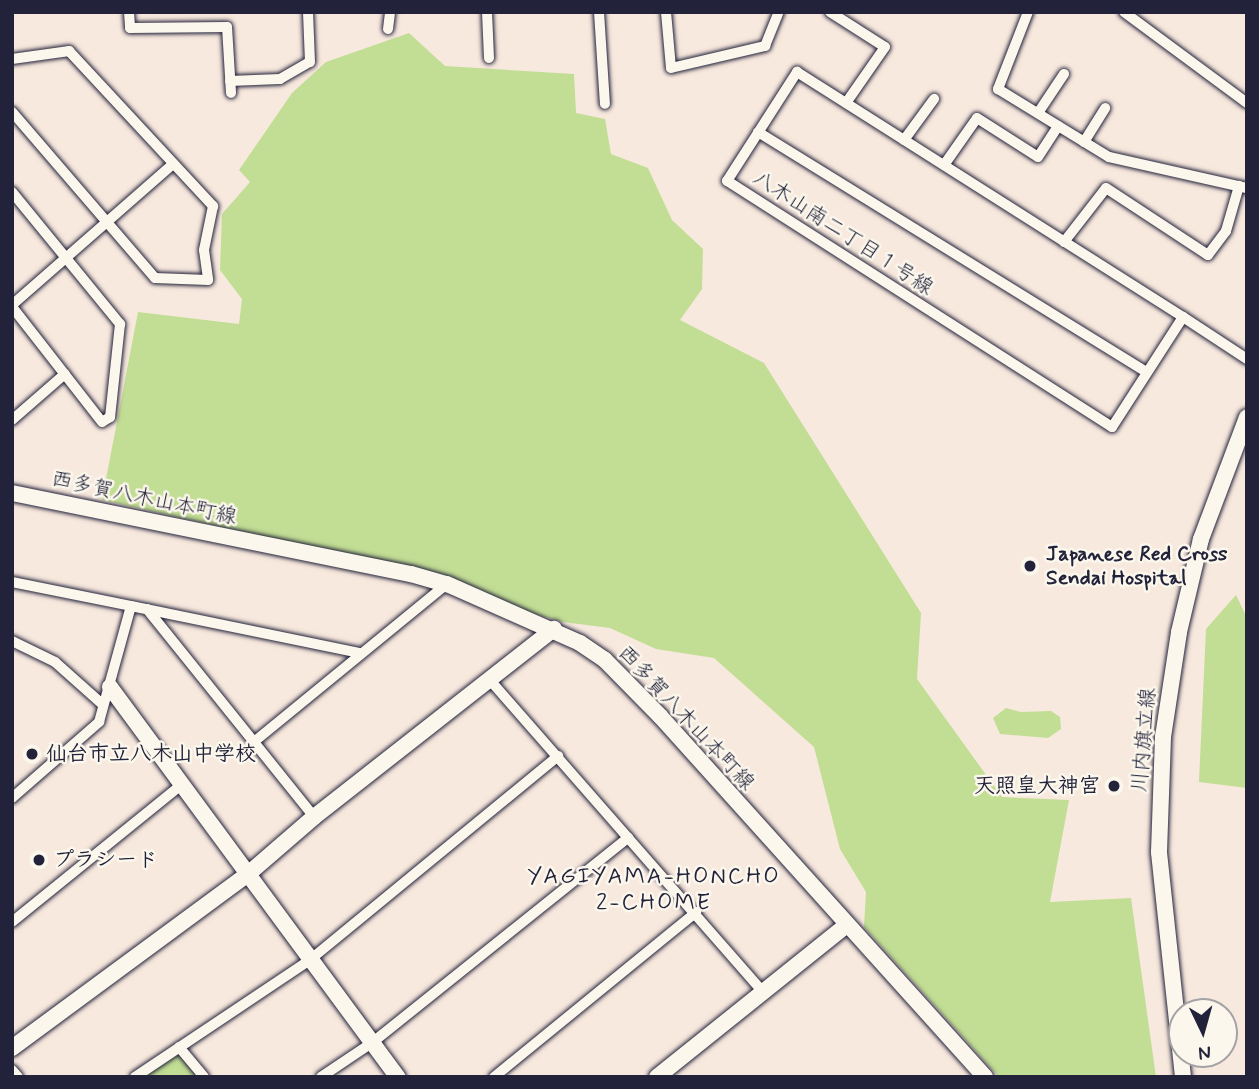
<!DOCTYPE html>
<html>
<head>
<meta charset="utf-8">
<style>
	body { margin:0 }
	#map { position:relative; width:1259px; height:1089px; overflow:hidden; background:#f8e9de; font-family:Mynerve,"Klee One",sans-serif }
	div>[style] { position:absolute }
	.green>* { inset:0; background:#c2dd94 }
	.roads { filter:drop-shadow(0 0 2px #22223b) drop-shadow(0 0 2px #22223b) }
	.street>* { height:10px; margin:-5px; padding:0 5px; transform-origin:5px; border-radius:5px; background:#fbf7ec }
	.secondary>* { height:16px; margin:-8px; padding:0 8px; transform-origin:8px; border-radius:8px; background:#fbf7ec }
	.dots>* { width:19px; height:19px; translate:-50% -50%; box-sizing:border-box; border:4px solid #fbf7ec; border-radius:50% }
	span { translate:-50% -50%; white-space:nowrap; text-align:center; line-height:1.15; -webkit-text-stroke:5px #fbf7ec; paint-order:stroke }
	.street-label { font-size:21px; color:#22223b }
	.poi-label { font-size:21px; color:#22223b; font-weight:700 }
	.left { translate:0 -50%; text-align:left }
	.right { translate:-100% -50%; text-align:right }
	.neighbourhood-label { font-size:23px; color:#22223b; letter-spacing:2px }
	.frame { position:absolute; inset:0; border:14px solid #22223b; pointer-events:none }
	.north { position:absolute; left:1168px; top:998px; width:70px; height:70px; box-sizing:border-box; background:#fbf7ec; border:2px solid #a4a2a5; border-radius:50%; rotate:175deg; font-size:19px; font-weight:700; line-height:28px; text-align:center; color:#22223b }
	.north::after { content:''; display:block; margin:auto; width:24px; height:32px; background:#22223b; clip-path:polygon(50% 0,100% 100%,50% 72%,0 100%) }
</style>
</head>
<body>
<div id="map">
	<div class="green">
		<div style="clip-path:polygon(409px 33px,445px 66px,574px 74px,576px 113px,605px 119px,611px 154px,648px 168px,672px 220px,703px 249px,702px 289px,680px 320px,764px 363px,921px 613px,917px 679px,1002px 797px,1069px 800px,1050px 902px,1131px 898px,1156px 1077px,999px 1077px,864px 927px,866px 892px,840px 849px,814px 747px,714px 658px,656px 649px,610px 628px,563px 622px,513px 608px,440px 576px,102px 500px,138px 312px,239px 324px,242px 299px,220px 270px,222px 214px,250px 182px,239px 170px,292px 93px,326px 62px)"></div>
		<div style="clip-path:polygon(1236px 595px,1247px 618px,1247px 788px,1199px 782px,1206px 629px)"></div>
		<div style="clip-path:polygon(1006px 708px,1021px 712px,1051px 711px,1060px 717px,1061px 729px,1048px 738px,1000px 734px,993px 718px)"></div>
		<div style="clip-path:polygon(180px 1053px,199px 1077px,143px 1077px)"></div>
	</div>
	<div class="roads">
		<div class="street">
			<div style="left:129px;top:12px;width:16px;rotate:86deg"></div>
			<div style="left:130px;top:28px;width:97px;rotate:-0.6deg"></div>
			<div style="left:227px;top:27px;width:66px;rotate:86.5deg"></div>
			<div style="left:487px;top:12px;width:46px;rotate:87.5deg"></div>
			<div style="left:599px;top:12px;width:92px;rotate:86.3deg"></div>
			<div style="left:666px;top:12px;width:56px;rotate:84.9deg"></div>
			<div style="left:671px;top:68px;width:97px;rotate:-13.2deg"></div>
			<div style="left:765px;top:46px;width:37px;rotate:-68deg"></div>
			<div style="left:830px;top:12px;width:65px;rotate:32.5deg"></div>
			<div style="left:885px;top:47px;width:68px;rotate:124.9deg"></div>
			<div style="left:1028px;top:12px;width:83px;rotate:111.3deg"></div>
			<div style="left:998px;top:89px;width:130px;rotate:31.5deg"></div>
			<div style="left:1109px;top:157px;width:141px;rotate:12.7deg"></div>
			<div style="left:1124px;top:12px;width:153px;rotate:36.5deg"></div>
			<div style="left:388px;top:29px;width:17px;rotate:-83deg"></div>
			<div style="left:12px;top:59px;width:58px;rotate:-8deg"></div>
			<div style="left:69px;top:51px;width:212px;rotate:47.1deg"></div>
			<div style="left:213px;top:206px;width:45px;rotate:101.6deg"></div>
			<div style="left:204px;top:250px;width:30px;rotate:82deg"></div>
			<div style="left:208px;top:280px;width:53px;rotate:-177.8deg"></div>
			<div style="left:155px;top:278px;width:219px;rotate:-130.7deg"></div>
			<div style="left:230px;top:81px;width:50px;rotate:-2.3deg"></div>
			<div style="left:280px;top:79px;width:34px;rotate:-30deg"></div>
			<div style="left:310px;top:62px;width:50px;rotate:-92.3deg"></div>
			<div style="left:1038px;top:113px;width:47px;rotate:-56.3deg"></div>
			<div style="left:758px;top:132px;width:457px;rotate:31.7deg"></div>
			<div style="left:904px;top:140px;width:51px;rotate:-53.8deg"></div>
			<div style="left:1084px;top:142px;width:40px;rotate:-58deg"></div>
			<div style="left:944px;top:165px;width:57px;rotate:-54.9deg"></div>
			<div style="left:977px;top:118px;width:72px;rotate:32.6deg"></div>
			<div style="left:1038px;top:157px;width:37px;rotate:-57deg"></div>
			<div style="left:12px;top:192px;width:171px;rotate:50.7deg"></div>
			<div style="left:120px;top:324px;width:94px;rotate:96.1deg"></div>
			<div style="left:110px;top:417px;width:9px;rotate:148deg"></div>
			<div style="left:102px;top:422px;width:146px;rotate:-128deg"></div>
			<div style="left:1064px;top:242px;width:68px;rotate:-52.1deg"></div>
			<div style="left:1106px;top:188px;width:122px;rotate:33.3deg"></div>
			<div style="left:1208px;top:255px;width:30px;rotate:-53deg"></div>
			<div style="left:1226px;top:231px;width:47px;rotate:-73.9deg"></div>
			<div style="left:12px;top:305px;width:214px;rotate:-41.2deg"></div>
			<div style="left:1183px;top:317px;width:131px;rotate:122.8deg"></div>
			<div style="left:1112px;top:427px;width:457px;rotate:-147.4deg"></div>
			<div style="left:727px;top:181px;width:130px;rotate:-57.3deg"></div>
			<div style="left:797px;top:72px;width:457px;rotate:32.4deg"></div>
			<div style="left:1183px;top:317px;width:77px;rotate:33.3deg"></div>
			<div style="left:12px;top:420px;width:70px;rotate:-41deg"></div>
			<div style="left:12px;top:582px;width:121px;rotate:11.4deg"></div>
			<div style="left:147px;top:609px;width:267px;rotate:51.2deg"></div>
			<div style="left:12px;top:641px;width:48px;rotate:26deg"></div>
			<div style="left:55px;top:662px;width:62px;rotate:41.7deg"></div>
			<div style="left:489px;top:679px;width:416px;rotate:48.8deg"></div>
			<div style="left:255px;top:741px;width:248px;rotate:-39.3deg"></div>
			<div style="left:12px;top:798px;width:116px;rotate:-41.1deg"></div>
			<div style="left:99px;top:722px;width:120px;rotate:-74.6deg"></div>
			<div style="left:131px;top:606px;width:234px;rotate:11.6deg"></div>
			<div style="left:12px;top:922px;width:218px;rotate:-39deg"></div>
			<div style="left:179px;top:1047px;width:39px;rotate:50deg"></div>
			<div style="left:12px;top:1070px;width:9px;rotate:49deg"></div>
			<div style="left:135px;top:1077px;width:212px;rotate:-33.8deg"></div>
			<div style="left:311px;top:959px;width:320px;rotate:-39.4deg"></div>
			<div style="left:321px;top:1077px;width:63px;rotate:-33.9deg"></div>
			<div style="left:373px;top:1042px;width:327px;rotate:-38.7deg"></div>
			<div style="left:494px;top:1077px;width:261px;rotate:-39.2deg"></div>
		</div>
		<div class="secondary">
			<div style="left:12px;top:493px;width:407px;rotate:11.5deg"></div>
			<div style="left:411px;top:574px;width:37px;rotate:16deg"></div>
			<div style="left:447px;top:584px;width:145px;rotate:23.9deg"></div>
			<div style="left:580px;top:643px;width:30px;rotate:34deg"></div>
			<div style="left:605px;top:660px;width:78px;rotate:45.5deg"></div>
			<div style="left:660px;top:716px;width:486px;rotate:48deg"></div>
			<div style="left:110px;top:687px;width:485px;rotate:53.6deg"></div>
			<div style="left:12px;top:1048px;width:293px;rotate:-36.4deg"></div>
			<div style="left:248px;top:874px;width:87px;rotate:-40.8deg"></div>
			<div style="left:314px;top:817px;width:305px;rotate:-38.1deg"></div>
			<div style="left:657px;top:1077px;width:243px;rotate:-38.7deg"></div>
			<div style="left:1183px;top:1077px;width:226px;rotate:-96.1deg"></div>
			<div style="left:1159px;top:852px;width:115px;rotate:-88deg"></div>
			<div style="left:1163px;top:737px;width:106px;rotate:-81.3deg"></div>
			<div style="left:1179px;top:632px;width:96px;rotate:-76.7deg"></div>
			<div style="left:1201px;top:539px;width:130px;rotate:-69.3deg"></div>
		</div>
	</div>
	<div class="dots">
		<div style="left:1030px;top:566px;background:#22223b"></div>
		<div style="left:32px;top:754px;background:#22223b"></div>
		<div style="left:1114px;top:786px;background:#22223b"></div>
		<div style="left:39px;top:860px;background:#22223b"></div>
	</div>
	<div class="street-label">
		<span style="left:843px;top:233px;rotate:33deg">八木山南二丁目１号線</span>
		<span style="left:144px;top:498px;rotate:12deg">西多賀八木山本町線</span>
		<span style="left:686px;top:718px;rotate:47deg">西多賀八木山本町線</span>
		<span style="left:1144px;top:740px;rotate:-85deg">川内旗立線</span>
	</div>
	<div class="poi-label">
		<span class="left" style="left:1046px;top:566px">Japanese Red Cross<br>Sendai Hospital</span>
		<span class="left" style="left:46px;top:754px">仙台市立八木山中学校</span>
		<span class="right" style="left:1100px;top:786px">天照皇大神宮</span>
		<span class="left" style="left:53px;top:860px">プラシード</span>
	</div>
	<div class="neighbourhood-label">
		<span style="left:654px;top:890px">YAGIYAMA-HONCHO<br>2-CHOME</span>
	</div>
	<div class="frame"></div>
	<div class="north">N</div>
</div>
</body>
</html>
